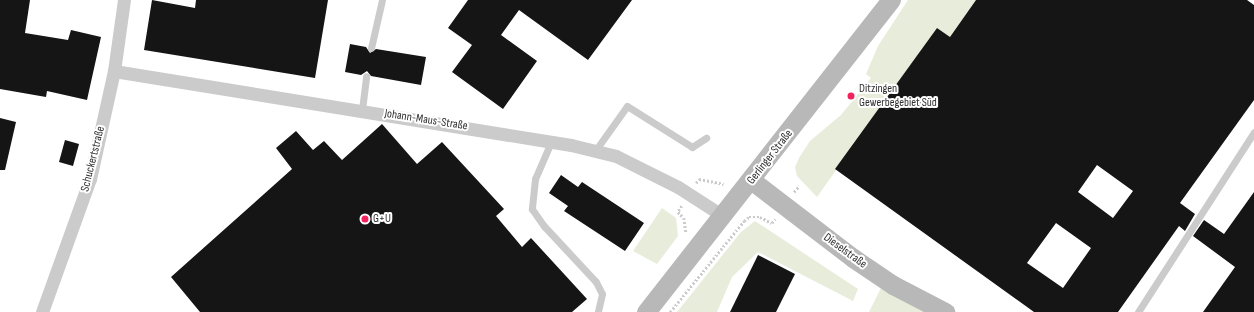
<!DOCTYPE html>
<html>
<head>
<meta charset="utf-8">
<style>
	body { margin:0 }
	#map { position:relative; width:1254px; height:312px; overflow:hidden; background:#fff; font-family:"Sofia Sans Condensed",sans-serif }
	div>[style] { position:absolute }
	.green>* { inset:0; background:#e8ecda }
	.building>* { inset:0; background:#151515 }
	.path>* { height:2.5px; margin-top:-1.25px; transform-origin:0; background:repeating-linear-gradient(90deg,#cbcbcb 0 2px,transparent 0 4px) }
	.lane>* { height:7px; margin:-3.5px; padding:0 3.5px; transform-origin:3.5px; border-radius:3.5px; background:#cbcbcb }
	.street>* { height:13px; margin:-6.5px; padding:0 6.5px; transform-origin:6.5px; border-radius:6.5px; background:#cbcbcb }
	.secondary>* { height:19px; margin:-9.5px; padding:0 9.5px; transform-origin:9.5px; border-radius:9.5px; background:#b8b8b8 }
	.dots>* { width:11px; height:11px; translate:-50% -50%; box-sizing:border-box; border:2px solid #fff; border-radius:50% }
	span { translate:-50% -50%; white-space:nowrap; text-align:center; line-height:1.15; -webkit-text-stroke:4px #fff; paint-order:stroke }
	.poi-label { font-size:12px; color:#2e2e2e }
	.left { translate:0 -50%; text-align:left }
	.street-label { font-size:12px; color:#2e2e2e }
</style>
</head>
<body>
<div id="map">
	<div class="green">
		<div style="clip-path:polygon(908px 0,976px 0,950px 37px,937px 28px,817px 197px,797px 176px,795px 167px,799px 158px,810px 141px,841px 115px,871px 78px,866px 74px,878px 46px)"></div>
		<div style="clip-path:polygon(662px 208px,676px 218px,678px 236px,657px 264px,633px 251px)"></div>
		<div style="clip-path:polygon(755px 221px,858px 289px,853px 301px,758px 252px,732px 277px,717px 312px,677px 312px,741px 232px)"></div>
		<div style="clip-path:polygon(881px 288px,932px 312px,869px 312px)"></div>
	</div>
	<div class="building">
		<div style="clip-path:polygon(0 0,30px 0,25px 33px,68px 40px,71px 30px,101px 37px,87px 100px,47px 91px,46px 97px,0 89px)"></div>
		<div style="clip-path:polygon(152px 0,195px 8px,196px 0,328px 0,315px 78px,144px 50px)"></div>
		<div style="clip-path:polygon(468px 0,632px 0,588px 60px,519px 10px,501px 35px,537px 61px,503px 109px,452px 72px,472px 45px,448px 28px)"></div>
		<div style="clip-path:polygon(evenodd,976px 0,1247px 0,1254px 5px,1254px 100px,1180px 203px,1195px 214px,1185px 231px,1179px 226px,1118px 312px,1034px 312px,835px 169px,937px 28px,950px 37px,976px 0,1097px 165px,1133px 191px,1113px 218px,1078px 192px,1097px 165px,976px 0,1056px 223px,1091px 248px,1063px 288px,1027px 263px,1056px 223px)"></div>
		<div style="clip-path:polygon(350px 44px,366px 47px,370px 53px,376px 49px,426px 57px,421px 85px,371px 76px,367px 71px,361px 75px,345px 72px)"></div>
		<div style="clip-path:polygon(0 118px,16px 122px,5px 170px,0 170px)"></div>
		<div style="clip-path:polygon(382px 124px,417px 164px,442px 142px,504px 209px,496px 216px,522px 247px,531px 238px,587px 299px,572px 312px,200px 312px,171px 277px,292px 169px,276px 148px,296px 131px,313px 150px,324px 141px,342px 160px)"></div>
		<div style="clip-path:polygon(65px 140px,79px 144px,73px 166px,59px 162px)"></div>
		<div style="clip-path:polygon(561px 175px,578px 187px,582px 182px,644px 223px,625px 251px,564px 211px,568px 206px,549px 193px)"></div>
		<div style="clip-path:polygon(1254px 192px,1254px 312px,1203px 312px,1235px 267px,1193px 236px,1204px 220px,1224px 234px)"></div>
		<div style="clip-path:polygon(758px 255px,795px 274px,776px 312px,730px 312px)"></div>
	</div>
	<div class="path">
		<div style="left:696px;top:183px;width:5px;rotate:-53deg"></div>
		<div style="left:699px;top:179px;width:25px;rotate:11deg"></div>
		<div style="left:794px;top:192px;width:8px;rotate:-50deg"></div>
		<div style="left:682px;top:206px;width:7px;rotate:124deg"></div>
		<div style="left:678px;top:212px;width:8px;rotate:45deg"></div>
		<div style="left:684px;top:218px;width:14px;rotate:82deg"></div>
		<div style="left:670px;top:312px;width:117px;rotate:-50.9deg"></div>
		<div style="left:744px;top:221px;width:6px;rotate:-39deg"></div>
		<div style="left:749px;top:217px;width:11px"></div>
		<div style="left:760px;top:217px;width:13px;rotate:27deg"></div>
		<div style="left:772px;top:223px;width:5px;rotate:-53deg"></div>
	</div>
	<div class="lane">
		<div style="left:371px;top:48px;width:49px;rotate:-77.1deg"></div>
		<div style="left:362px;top:110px;width:34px;rotate:-83deg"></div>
		<div style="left:551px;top:142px;width:40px;rotate:113.4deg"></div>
		<div style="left:535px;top:179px;width:30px;rotate:96deg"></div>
		<div style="left:532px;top:209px;width:21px;rotate:55deg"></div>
		<div style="left:544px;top:226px;width:76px;rotate:47.1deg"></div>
		<div style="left:596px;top:282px;width:13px;rotate:63deg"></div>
		<div style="left:602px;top:294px;width:18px;rotate:103deg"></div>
		<div style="left:595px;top:151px;width:55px;rotate:-54.6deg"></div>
		<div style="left:627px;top:106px;width:77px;rotate:32.2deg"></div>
		<div style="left:692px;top:147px;width:17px;rotate:-33deg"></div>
		<div style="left:1138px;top:312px;width:214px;rotate:-57.2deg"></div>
	</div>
	<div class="street">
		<div style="left:114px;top:71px;width:463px;rotate:9.2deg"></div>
		<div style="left:571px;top:145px;width:46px;rotate:13.7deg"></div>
		<div style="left:616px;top:156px;width:69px;rotate:26.6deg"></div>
		<div style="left:678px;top:187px;width:54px;rotate:32.8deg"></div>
		<div style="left:42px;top:312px;width:141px;rotate:-70.2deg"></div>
		<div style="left:90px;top:179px;width:111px;rotate:-77.5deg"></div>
		<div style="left:114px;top:71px;width:72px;rotate:-82deg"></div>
	</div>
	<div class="secondary">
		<div style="left:751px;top:180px;width:128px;rotate:37.4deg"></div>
		<div style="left:853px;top:258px;width:48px;rotate:34deg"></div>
		<div style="left:893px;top:285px;width:59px;rotate:27.4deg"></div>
		<div style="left:646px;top:312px;width:397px;rotate:-51.9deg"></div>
	</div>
	<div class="dots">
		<div style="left:851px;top:96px;background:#f3215e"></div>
		<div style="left:365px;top:219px;background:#f3215e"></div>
	</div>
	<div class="poi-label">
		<span class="left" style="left:859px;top:96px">Ditzingen<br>Gewerbegebiet Süd</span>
		<span class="left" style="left:373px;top:219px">G+U</span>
	</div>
	<div class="street-label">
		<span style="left:426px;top:120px;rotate:9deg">Johann-Maus-Straße</span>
		<span style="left:770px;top:157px;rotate:-52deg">Gerlinger Straße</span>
		<span style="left:93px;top:159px;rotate:-76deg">Schuckertstraße</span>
		<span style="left:845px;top:251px;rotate:36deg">Dieselstraße</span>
	</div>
</div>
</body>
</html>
